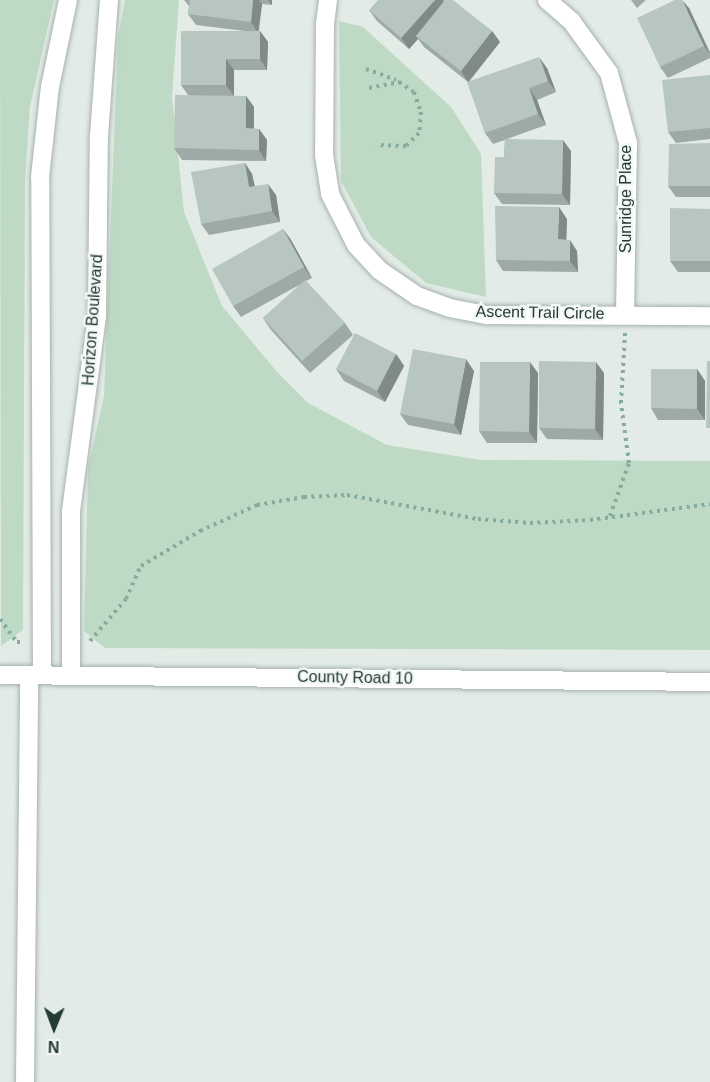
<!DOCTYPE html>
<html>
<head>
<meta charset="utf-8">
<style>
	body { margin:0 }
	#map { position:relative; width:710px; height:1082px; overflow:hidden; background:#e3ebe7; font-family:Arial,sans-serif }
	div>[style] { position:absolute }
	.green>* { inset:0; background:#bedac5 }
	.path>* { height:4px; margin-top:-2px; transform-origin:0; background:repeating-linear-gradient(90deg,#86ab9f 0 3px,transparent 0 7.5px) }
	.roads { filter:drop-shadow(0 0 2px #a6b2ae) drop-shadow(0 0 2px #a6b2ae) }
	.minor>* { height:18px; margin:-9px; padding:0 9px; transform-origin:9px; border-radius:9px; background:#fff }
	.wall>* { inset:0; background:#9eaaa5 }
	.shaded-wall>* { inset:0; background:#818b86 }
	.building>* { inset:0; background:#b8c6c0 }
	span { translate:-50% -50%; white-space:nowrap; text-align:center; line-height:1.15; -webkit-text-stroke:5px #f3f8f5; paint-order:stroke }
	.street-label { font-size:16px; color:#243a34 }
	.north { position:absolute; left:24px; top:998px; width:60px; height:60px; -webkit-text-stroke:4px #f3f8f5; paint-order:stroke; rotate:181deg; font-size:16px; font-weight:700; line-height:24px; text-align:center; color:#243a34 }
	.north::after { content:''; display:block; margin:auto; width:21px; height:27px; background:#243a34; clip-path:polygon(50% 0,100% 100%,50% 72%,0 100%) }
</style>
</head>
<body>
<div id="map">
	<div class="green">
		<div style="clip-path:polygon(0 0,54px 0,30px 107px,25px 182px,23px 630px,1px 646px)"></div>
		<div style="clip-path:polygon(125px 0,179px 0,172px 97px,184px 212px,222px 306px,277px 372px,308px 403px,387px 445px,481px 460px,710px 461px,710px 650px,105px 648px,84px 631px,88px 468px,104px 396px,118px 37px)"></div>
		<div style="clip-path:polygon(339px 21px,363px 27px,451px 107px,481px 154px,486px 297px,426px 283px,371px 237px,341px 181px)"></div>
	</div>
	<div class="path">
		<div style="left:366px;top:69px;width:32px;rotate:20deg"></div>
		<div style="left:369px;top:88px;width:31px;rotate:-11deg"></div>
		<div style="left:399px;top:82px;width:18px;rotate:34deg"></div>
		<div style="left:414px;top:92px;width:21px;rotate:71deg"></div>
		<div style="left:421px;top:112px;width:21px;rotate:95deg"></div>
		<div style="left:419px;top:133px;width:18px;rotate:135deg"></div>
		<div style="left:406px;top:146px;width:30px;rotate:-178deg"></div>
		<div style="left:610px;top:516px;width:56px;rotate:-70.3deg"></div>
		<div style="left:629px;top:463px;width:61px;rotate:-97.6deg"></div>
		<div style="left:621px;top:403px;width:70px;rotate:-86.7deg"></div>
		<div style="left:0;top:619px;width:29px;rotate:54deg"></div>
		<div style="left:17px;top:642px;width:6px"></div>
		<div style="left:90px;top:641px;width:55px;rotate:-49.4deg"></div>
		<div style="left:126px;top:599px;width:36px;rotate:-66deg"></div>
		<div style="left:141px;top:566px;width:69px;rotate:-30.7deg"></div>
		<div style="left:200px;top:531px;width:63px;rotate:-24.5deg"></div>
		<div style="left:257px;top:505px;width:48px;rotate:-9.7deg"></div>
		<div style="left:304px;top:497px;width:43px;rotate:-2.7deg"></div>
		<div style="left:347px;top:495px;width:133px;rotate:10.4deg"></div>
		<div style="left:478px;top:519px;width:52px;rotate:4.4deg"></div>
		<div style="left:530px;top:523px;width:60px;rotate:-2.9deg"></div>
		<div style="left:590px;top:520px;width:121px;rotate:-7.6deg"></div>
	</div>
	<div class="roads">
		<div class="minor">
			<div style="left:328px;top:0;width:23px;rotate:97deg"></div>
			<div style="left:325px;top:23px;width:132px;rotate:90.4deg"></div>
			<div style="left:324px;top:155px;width:39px;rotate:81deg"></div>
			<div style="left:330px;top:194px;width:57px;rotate:63deg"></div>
			<div style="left:356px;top:245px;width:34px;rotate:47deg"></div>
			<div style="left:379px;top:270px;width:46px;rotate:34.4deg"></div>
			<div style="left:417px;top:296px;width:35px;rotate:20deg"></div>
			<div style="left:450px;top:308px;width:38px;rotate:11deg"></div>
			<div style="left:487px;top:315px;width:223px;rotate:0.3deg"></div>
			<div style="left:547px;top:0;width:33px;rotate:41deg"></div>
			<div style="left:572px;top:22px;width:63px;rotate:54deg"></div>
			<div style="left:609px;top:73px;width:73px;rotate:74.8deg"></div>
			<div style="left:628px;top:143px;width:172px;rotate:91deg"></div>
			<div style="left:0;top:675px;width:710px;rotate:0.56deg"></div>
			<div style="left:42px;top:675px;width:498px;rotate:-90.2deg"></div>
			<div style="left:40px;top:177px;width:91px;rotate:-83.7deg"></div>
			<div style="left:50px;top:87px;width:89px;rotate:-78.3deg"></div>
			<div style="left:71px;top:675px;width:164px;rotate:-90deg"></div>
			<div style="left:71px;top:511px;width:198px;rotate:-82.4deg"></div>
			<div style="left:97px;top:315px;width:179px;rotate:-89.4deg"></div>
			<div style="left:99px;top:136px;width:136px;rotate:-85.8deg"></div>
			<div style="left:25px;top:1082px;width:407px;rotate:-89.4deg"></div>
		</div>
	</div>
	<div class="wall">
		<div style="clip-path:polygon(184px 0,272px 0,272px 5px,262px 4px,259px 31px,260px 31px,268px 42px,267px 70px,234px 70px,234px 96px,246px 96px,254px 107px,254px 129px,259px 129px,267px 140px,266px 161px,182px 160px,174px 148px,188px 95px,181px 85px,245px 31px,196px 25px,188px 14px,189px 6px,188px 5px)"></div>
		<div style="clip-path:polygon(443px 0,492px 31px,500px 42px,469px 82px,547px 68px,556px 92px,537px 100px,546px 125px,507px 139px,571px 151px,570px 205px,502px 204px,494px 193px,504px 157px,505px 140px,493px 144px,485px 133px,468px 82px,424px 47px,418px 39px,409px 49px,377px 21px,369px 10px)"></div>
		<div style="clip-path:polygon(631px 0,646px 0,637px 8px)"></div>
		<div style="clip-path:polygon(689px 8px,710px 52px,710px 58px,668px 78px,660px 67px)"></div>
		<div style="clip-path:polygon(710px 75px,710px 139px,676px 143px,668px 132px)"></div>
		<div style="clip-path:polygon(710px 143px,710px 197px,676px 197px,668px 186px)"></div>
		<div style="clip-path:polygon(245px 163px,252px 174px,255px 186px,276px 195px,280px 222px,209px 235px,201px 224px)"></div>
		<div style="clip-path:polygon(710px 209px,710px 272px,678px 272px,670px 261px)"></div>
		<div style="clip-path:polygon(567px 219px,566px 240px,577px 251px,578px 272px,503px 271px,496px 260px)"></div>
		<div style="clip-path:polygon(283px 229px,291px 240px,312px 278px,306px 281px,345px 323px,353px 335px,310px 373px,271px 330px,263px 318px,301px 284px,241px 317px,233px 306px)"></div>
		<div style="clip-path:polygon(396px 354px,404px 366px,385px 402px,344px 381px,336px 369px)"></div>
		<div style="clip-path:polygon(697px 369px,705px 381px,705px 420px,658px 420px,651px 408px)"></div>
		<div style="clip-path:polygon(474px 371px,461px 435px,408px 425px,400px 414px)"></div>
		<div style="clip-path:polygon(538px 373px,537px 443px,487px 443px,479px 431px)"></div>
		<div style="clip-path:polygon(604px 373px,603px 440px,547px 439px,539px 428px)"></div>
	</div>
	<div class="shaded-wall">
		<div style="clip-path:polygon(253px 0,259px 0,262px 4px,258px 33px,251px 22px)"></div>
		<div style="clip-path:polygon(268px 0,272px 0,272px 5px)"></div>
		<div style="clip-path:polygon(435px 0,443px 0,447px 6px,416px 36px,418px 39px,409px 49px,401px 38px)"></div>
		<div style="clip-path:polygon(682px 0,689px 8px,710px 54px,704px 46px)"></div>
		<div style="clip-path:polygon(260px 31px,268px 42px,267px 70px,260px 59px)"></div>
		<div style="clip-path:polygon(492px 31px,500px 42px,468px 82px,461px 71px)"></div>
		<div style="clip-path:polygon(539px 57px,547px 68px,556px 92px,548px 81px)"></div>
		<div style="clip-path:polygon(226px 59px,234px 70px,234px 96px,226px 85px)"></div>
		<div style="clip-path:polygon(529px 88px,537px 100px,546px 125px,538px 114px)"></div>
		<div style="clip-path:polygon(246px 96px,254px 107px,254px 140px,246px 128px)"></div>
		<div style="clip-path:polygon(259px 129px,267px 140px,266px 161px,259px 150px)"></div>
		<div style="clip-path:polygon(563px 140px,571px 151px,570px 205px,562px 194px)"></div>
		<div style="clip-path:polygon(245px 163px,252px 174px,257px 198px,249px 187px)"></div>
		<div style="clip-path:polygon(268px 184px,276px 195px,280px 222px,272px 211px)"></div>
		<div style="clip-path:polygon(559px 207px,567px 219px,566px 251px,558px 239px)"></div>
		<div style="clip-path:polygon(283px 229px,291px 240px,312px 278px,304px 267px)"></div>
		<div style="clip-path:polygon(570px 240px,577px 251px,578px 272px,570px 261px)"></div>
		<div style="clip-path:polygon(396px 354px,404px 366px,385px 402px,377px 391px)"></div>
		<div style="clip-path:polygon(466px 359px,474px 371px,461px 435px,454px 424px)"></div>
		<div style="clip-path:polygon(530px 362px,538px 373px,537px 443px,529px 432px)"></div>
		<div style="clip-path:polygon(596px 362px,604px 373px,603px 440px,595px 429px)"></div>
		<div style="clip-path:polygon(697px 369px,705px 381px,705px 420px,697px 409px)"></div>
	</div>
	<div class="building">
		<div style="clip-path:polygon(190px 0,253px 0,251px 22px,188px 14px)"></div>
		<div style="clip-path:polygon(378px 0,435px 0,401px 38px,369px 10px)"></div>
		<div style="clip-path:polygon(445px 0,453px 0,492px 31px,461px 71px,416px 36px)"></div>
		<div style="clip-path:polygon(675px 0,682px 0,704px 46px,660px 67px,637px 18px)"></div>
		<div style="clip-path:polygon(181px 31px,260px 31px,260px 59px,226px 59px,226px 85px,181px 85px)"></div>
		<div style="clip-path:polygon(539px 57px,548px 81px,529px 88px,538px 114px,485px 133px,467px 82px)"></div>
		<div style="clip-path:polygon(710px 75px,710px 128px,668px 132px,662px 80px)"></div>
		<div style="clip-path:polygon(175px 95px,246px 96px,246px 128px,259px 129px,259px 150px,174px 148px)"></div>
		<div style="clip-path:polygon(505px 139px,563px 140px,562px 194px,494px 193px,495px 157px,504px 157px)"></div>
		<div style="clip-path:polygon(710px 143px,710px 186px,668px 186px,669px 144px)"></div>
		<div style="clip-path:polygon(245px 163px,249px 187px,268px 184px,272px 211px,201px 224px,191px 172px)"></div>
		<div style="clip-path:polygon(495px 206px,559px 207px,558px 239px,570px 240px,570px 261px,496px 260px)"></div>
		<div style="clip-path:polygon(670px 208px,710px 209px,710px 261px,670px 261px)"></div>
		<div style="clip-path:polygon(283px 229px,304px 267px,233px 306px,212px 269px)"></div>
		<div style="clip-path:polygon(305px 280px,345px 323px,302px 361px,263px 318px)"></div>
		<div style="clip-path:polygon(355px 333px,396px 354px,377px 391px,336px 369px)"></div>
		<div style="clip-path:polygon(413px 349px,466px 359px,454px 424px,400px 414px)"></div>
		<div style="clip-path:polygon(539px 361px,596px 362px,595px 429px,539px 428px)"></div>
		<div style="clip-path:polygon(707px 361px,710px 361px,710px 428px,706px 428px)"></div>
		<div style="clip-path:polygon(480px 362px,530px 362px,529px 432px,479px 431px)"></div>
		<div style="clip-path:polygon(651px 369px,697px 369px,697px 409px,651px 408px)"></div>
	</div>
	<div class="street-label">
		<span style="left:626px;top:199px;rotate:-90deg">Sunridge Place</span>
		<span style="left:540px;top:313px;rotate:1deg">Ascent Trail Circle</span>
		<span style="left:93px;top:320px;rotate:-86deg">Horizon Boulevard</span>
		<span style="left:355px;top:678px;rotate:1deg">County Road 10</span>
	</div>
	<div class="north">N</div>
</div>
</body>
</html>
